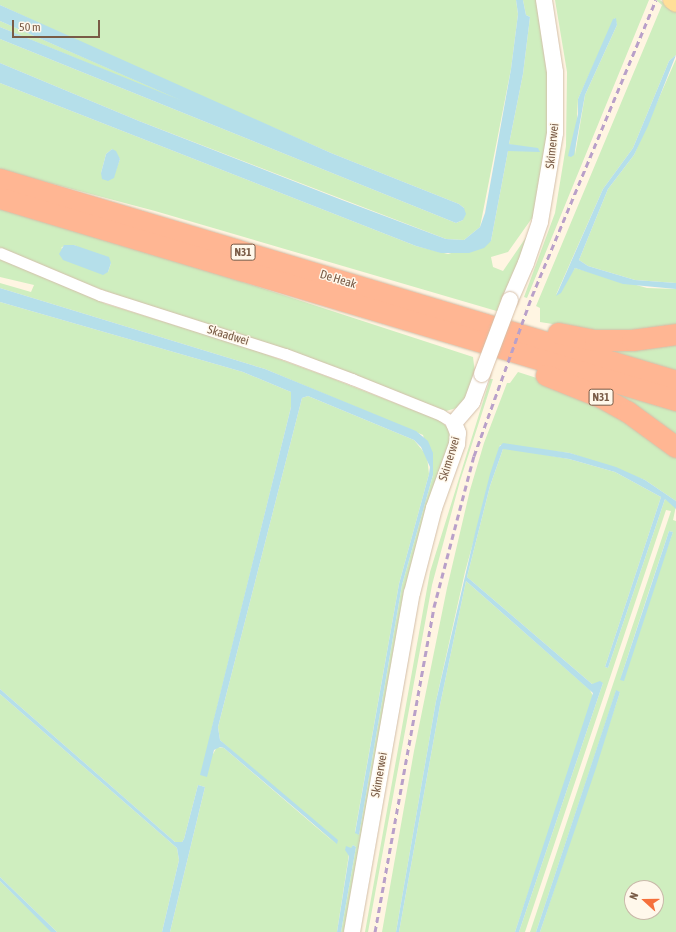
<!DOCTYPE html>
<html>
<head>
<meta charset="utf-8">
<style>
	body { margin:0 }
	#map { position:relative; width:676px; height:932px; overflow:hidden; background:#fff5e2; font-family:"Asap Condensed",sans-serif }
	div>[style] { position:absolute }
	.green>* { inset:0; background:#cfeebf }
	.water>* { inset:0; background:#b5dfea }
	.roads { filter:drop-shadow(0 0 1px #d3bfaa) drop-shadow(0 0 1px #d3bfaa) }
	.street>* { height:11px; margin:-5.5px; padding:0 5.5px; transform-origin:5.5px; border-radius:5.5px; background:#fff }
	.secondary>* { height:16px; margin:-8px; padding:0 8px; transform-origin:8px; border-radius:8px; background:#fff }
	.primary>* { height:18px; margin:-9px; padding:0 9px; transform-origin:9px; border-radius:9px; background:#ffdf99 }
	.highway>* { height:21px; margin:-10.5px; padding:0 10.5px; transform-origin:10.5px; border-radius:10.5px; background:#ffb693 }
	.rail>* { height:3px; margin-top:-1.5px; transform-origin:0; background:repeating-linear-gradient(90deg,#b9a0c9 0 6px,transparent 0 10px) }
	.bridges { filter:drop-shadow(0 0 1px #d7bfa7) drop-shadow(0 0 1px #d7bfa7) }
	.secondary-bridge>* { height:16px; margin:-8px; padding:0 8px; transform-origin:8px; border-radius:8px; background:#fff }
	span { translate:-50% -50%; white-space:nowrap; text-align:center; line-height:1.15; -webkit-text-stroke:3px #fff8eb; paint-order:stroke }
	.shield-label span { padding:1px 3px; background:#fff8eb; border:1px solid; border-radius:3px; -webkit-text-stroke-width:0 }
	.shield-label { font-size:11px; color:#795b46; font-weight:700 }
	.street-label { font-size:12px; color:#795b46 }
	.north { position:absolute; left:624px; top:880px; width:40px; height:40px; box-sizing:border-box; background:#fff8eb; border:1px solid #c9b9a9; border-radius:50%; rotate:291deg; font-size:11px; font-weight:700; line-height:16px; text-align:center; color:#795b46 }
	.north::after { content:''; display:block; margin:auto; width:14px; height:18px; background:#f5703b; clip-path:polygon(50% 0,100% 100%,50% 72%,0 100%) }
	.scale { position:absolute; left:12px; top:20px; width:88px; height:18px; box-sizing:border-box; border:2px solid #795b46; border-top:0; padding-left:5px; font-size:12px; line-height:14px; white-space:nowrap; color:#795b46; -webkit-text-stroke:3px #fff8eb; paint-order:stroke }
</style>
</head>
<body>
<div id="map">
	<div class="green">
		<div style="clip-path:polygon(0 0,516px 0,518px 14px,511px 69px,480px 227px,464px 240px,446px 239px,139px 121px,0 63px,0 39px,456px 223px,463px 220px,464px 208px,459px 204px,331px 153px,130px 65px,0 5px)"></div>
		<div style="clip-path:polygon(evenodd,523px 0,537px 0,546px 50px,549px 121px,537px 211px,508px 252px,491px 257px,493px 267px,503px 271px,529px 233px,500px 312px,155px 211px,0 170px,0 83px,416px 246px,448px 254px,491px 241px,508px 151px,512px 145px,509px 144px,523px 74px,530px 17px,526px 15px,523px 0,112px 149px,120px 159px,113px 178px,101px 173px,106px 154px,112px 149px)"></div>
		<div style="clip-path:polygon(evenodd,555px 0,649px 0,527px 298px,524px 297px,555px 213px,566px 146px,567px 72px,555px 0,615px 18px,617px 25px,585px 95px,575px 155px,578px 99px,615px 18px)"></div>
		<div style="clip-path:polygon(656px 0,660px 0,676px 12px,676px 55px,669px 61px,633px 148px,603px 189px,556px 295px,575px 268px,647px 288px,676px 289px,676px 329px,628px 336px,540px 322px,540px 308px,536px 306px,662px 5px)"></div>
		<div style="clip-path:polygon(0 21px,181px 100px,180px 101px,0 27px)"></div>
		<div style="clip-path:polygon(676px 59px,676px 283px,635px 280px,588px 266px,579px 260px,608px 189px,634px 155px)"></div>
		<div style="clip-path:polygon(evenodd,0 209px,182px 262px,473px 357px,475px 373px,466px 401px,460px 407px,446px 411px,270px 344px,122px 297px,73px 279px,0 248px,0 209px,65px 245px,74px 245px,111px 263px,108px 272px,61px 248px,65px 245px)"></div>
		<div style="clip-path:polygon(0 258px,106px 304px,246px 347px,331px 378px,441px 421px,448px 428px,452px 436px,346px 932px,341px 932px,356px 847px,353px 845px,349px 854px,337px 932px,170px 932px,205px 787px,198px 785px,184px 839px,182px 842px,175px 842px,0 689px,0 302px,243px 372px,291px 392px,291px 407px,210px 736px,213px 754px,217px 747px,224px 748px,336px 844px,220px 740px,218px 727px,302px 398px,308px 396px,414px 440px,427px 456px,429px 474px,399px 584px,355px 832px,359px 835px,402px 585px,433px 475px,423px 435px,265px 369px,0 288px,0 283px,31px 292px,34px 285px,0 277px)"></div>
		<div style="clip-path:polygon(676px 339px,676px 372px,579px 342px)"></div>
		<div style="clip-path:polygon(518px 372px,577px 391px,676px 454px,676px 501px,645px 480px,570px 453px,500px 445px,465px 572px,436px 701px,396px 932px,382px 932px,414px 751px,447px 588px,470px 490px,484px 443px,507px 383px,510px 383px)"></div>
		<div style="clip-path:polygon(570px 378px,676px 410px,676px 442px)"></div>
		<div style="clip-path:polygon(490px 379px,493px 379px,460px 481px,432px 585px,368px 932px,365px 932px,430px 572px)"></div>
		<div style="clip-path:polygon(evenodd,506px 448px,569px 459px,615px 472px,661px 497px,605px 667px,608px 668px,665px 499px,676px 506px,673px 520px,676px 521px,676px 932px,540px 932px,620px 692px,616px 691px,536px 932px,530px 932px,671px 511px,666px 510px,525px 932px,519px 932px,603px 683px,592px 684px,467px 577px,490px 486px,503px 449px,506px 448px,669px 531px,673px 532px,620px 680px,648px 594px,669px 531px,506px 448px,632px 888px,656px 888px,656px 912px,632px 912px,632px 888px)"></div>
		<div style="clip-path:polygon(466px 581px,590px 690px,594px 698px,515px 932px,399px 932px,440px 705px)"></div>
		<div style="clip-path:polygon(0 694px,177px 848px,179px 860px,162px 932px,57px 932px,0 877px)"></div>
		<div style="clip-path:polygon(0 881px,51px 931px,51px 932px,0 932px)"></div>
	</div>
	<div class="water">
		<div style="clip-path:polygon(516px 0,523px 0,526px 15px,530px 17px,523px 74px,509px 144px,538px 148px,540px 152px,508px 151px,491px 241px,484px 248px,469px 253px,441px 253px,416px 246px,0 83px,0 63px,139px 121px,342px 200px,446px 239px,464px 240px,480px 227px,485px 213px,511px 69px,518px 14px)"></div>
		<div style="clip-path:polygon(0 5px,331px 153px,459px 204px,464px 208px,466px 214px,463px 220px,456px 223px,0 39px,0 27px,180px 100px,0 21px)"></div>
		<div style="clip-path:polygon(616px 18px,617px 25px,585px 95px,574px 155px,571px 157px,568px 156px,578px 114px,578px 99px,613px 19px)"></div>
		<div style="clip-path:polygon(676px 55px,648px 126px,634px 155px,608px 189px,579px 260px,588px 266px,635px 280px,676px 283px,676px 289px,623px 284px,575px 268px,561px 293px,556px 296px,603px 189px,633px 148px,669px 61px)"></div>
		<div style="clip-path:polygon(112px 149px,116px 151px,120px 159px,114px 178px,108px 181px,102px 179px,101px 173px,106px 154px)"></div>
		<div style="clip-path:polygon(64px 245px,74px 245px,109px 257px,111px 263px,108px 272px,103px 275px,63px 260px,59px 254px)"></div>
		<div style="clip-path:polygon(0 288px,265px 369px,416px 431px,428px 441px,433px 453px,433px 475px,402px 585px,359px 835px,355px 833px,399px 584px,429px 474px,430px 467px,421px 447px,414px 440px,308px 396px,302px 398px,218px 727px,220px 740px,338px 840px,337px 844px,224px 748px,220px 747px,214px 750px,207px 777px,200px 775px,291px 407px,291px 392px,243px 372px,0 302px)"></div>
		<div style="clip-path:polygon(503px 443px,570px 453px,616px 467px,645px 480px,676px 501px,676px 509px,665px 499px,608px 668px,605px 667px,661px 497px,615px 472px,569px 459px,503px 449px,490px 486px,467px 577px,592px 684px,600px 681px,603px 683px,519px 932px,515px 932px,593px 693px,466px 581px,440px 705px,399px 932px,396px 932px,436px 701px,476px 529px,490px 474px,499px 447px)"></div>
		<div style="clip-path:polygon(669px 531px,673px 532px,624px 681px,620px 680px)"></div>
		<div style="clip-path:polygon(0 689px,175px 842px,182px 842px,184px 839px,198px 785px,205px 787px,170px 932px,162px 932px,179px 860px,177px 848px,0 694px)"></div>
		<div style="clip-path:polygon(616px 690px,620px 692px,596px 768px,540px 932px,536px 932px)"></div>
		<div style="clip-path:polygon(353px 845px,356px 847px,341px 932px,337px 932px,349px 856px,345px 850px,346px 846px,351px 848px)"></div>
		<div style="clip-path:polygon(0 877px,57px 932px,51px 932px,0 881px)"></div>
	</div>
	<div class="roads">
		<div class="street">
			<div style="left:0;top:253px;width:108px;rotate:22.8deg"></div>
			<div style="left:100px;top:295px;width:194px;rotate:17.7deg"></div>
			<div style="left:285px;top:354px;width:72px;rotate:20.5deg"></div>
			<div style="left:352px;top:379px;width:96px;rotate:22deg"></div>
			<div style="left:441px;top:415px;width:15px;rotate:32deg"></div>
		</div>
		<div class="secondary">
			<div style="left:510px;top:300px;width:40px;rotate:-66.6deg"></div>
			<div style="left:526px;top:263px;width:43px;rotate:-71.1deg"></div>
			<div style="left:540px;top:222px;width:90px;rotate:-80.4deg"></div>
			<div style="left:555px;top:133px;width:61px;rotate:-90deg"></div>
			<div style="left:555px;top:72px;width:73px;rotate:-98.7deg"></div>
			<div style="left:352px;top:932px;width:344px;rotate:-80deg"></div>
			<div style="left:412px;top:593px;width:88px;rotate:-75.5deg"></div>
			<div style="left:434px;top:508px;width:68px;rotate:-70.2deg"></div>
			<div style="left:457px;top:444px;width:11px;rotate:-85deg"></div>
			<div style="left:458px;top:433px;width:11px;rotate:-112deg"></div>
			<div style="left:454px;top:423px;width:28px;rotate:-49deg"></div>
			<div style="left:472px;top:402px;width:30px;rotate:-70deg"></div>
		</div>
		<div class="primary">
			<div style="left:672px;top:0;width:5px;rotate:37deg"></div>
		</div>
		<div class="highway">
			<div style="left:0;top:179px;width:706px;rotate:16.64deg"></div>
			<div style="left:0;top:198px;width:706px;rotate:16.64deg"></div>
			<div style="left:558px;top:333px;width:38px;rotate:11deg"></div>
			<div style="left:595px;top:340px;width:37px"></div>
			<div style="left:632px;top:340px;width:44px;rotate:-7.8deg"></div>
			<div style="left:546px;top:375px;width:59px;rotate:21.8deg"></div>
			<div style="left:601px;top:397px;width:31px;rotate:29deg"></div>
			<div style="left:628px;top:412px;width:59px;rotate:36.1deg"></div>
		</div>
	</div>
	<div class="rail">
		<div style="left:375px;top:932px;width:330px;rotate:-79.7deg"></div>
		<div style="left:434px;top:607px;width:156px;rotate:-75.2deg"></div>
		<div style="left:474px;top:456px;width:170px;rotate:-70.1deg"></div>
		<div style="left:532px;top:296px;width:321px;rotate:-67.3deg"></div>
	</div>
	<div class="bridges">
		<div class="secondary-bridge">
			<div style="left:482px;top:374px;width:79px;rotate:-69.3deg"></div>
		</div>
	</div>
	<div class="shield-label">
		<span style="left:243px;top:252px">N31</span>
		<span style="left:601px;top:397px">N31</span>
	</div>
	<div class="street-label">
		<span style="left:553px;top:146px;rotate:-84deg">Skimerwei</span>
		<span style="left:338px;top:280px;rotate:17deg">De Heak</span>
		<span style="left:228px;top:336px;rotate:17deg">Skaadwei</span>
		<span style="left:450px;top:459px;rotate:-73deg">Skimerwei</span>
		<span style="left:380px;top:775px;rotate:-80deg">Skimerwei</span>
	</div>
	<div class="north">N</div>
	<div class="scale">50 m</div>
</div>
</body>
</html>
